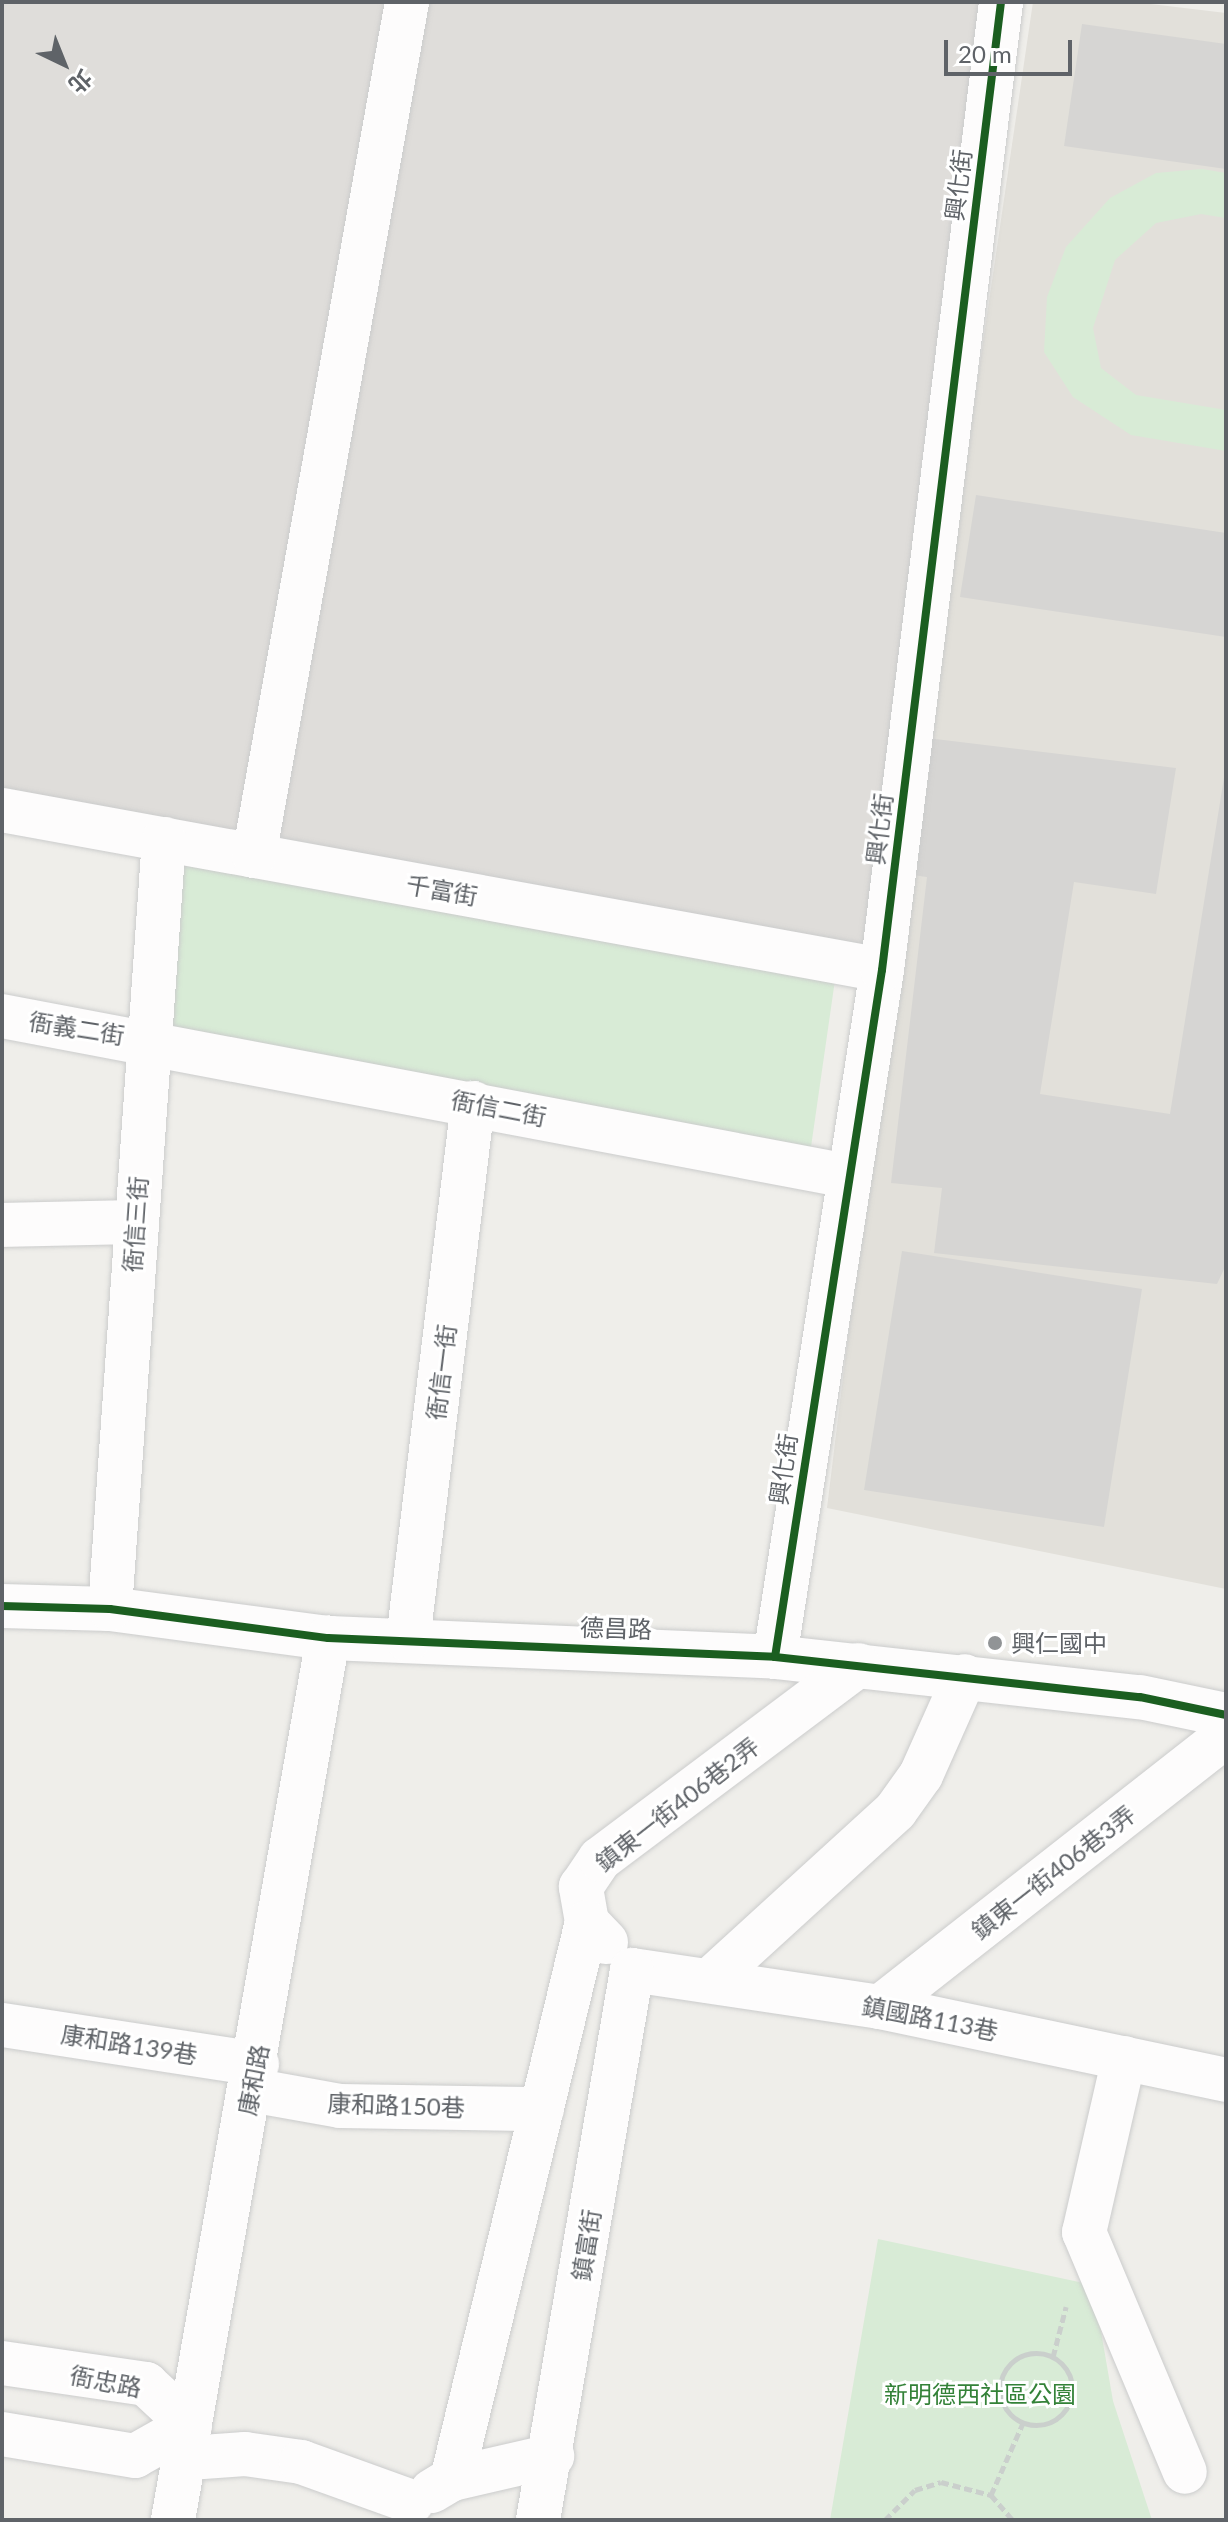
<!DOCTYPE html>
<html>
<head>
<meta charset="utf-8">
<style>
	body { margin:0 }
	#map { position:relative; width:1228px; height:2522px; overflow:hidden; background:#efeeea; font-family:Lato,"Noto Sans TC",sans-serif }
	div>[style] { position:absolute }
	.industrial>* { inset:0; background:#dfddda }
	.education>* { inset:0; background:#e2e0da }
	.green>* { inset:0; background:#d8ebd6 }
	.building>* { inset:0; background:#d6d5d3 }
	.path>* { height:5px; margin-top:-2.5px; transform-origin:0; background:repeating-linear-gradient(90deg,#cacfcc 0 8px,transparent 0 12px) }
	.path>.ring { margin:-2.5px; padding:0; box-sizing:content-box; background:none; border:5px solid #cacfcc; border-radius:50% }
	.roads { filter:drop-shadow(0 0 2px #cbcccc) drop-shadow(0 0 2px #cbcccc) }
	.minor>* { height:44px; margin:-22px; padding:0 22px; transform-origin:22px; border-radius:22px; background:#fdfcfc }
	.cycleway>* { height:8px; margin:-4px; padding:0 4px; transform-origin:4px; border-radius:4px; background:#1b5e20 }
	.dots>* { width:22px; height:22px; translate:-50% -50%; box-sizing:border-box; border:4px solid #fff; border-radius:50% }
	span { translate:-50% -50%; white-space:nowrap; text-align:center; line-height:1.15; -webkit-text-stroke:6px #fff; paint-order:stroke }
	.street-label { font-size:24px; color:#5f6368 }
	.poi-label { font-size:24px; color:#5f6368 }
	.left { translate:0 -50%; text-align:left }
	.park-label { font-size:24px; color:#348238 }
	.frame { position:absolute; inset:0; border:4px solid #5f6368; pointer-events:none }
	.north { position:absolute; left:24px; top:24px; width:80px; height:80px; -webkit-text-stroke:6px #fff; paint-order:stroke; rotate:137deg; font-size:22px; font-weight:700; line-height:32px; text-align:center; color:#5f6368 }
	.north::after { content:''; display:block; margin:auto; width:28px; height:36px; background:#5f6368; clip-path:polygon(50% 0,100% 100%,50% 72%,0 100%) }
	.scale { position:absolute; left:944px; top:40px; width:128px; height:36px; box-sizing:border-box; border:4px solid #5f6368; border-top:0; padding-left:10px; font-size:24px; line-height:28px; white-space:nowrap; color:#5f6368; -webkit-text-stroke:6px #fff; paint-order:stroke }
</style>
</head>
<body>
<div id="map">
	<div class="industrial">
		<div style="clip-path:polygon(2px 2px,1001px 2px,882px 970px,2px 810px)"></div>
	</div>
	<div class="education">
		<div style="clip-path:polygon(1033px 2px,1134px 2px,1226px 13px,1226px 1589px,827px 1508px,903px 887px)"></div>
	</div>
	<div class="green">
		<div style="clip-path:polygon(1202px 169px,1226px 173px,1226px 218px,1201px 214px,1156px 223px,1115px 260px,1093px 328px,1101px 368px,1136px 395px,1226px 410px,1226px 451px,1131px 435px,1073px 397px,1044px 352px,1047px 297px,1066px 247px,1110px 198px,1156px 173px)"></div>
		<div style="clip-path:polygon(178px 856px,836px 973px,811px 1147px,169px 1026px)"></div>
		<div style="clip-path:polygon(878px 2239px,1093px 2285px,1113px 2401px,1152px 2520px,830px 2520px)"></div>
	</div>
	<div class="building">
		<div style="clip-path:polygon(1082px 24px,1226px 44px,1226px 169px,1064px 146px)"></div>
		<div style="clip-path:polygon(976px 495px,1226px 533px,1226px 637px,960px 597px)"></div>
		<div style="clip-path:polygon(927px 738px,1176px 768px,1156px 894px,1074px 882px,1040px 1094px,1170px 1114px,1226px 765px,1226px 1265px,1217px 1284px,934px 1253px,942px 1188px,891px 1183px,927px 877px,912px 875px)"></div>
		<div style="clip-path:polygon(902px 1251px,1142px 1289px,1104px 1527px,864px 1490px)"></div>
	</div>
	<div class="path">
		<div class="ring" style="left:1000px;top:2353px;width:67px;height:67px"></div>
		<div style="left:1053px;top:2357px;width:52px;rotate:-75.4deg"></div>
		<div style="left:991px;top:2495px;width:79px;rotate:-66deg"></div>
		<div style="left:885px;top:2520px;width:42px;rotate:-45deg"></div>
		<div style="left:915px;top:2490px;width:27px;rotate:-17deg"></div>
		<div style="left:941px;top:2482px;width:52px;rotate:14.6deg"></div>
		<div style="left:991px;top:2495px;width:33px;rotate:49deg"></div>
	</div>
	<div class="roads">
		<div class="minor">
			<div style="left:2px;top:810px;width:894px;rotate:10.3deg"></div>
			<div style="left:254px;top:856px;width:868px;rotate:-79.84deg"></div>
			<div style="left:2px;top:1016px;width:860px;rotate:10.72deg"></div>
			<div style="left:2px;top:1225px;width:133px;rotate:-1.3deg"></div>
			<div style="left:2px;top:1606px;width:108px;rotate:1.6deg"></div>
			<div style="left:110px;top:1609px;width:220px;rotate:7.6deg"></div>
			<div style="left:328px;top:1638px;width:447px;rotate:2.4deg"></div>
			<div style="left:775px;top:1657px;width:367px;rotate:6.3deg"></div>
			<div style="left:1140px;top:1697px;width:88px;rotate:11.8deg"></div>
			<div style="left:110px;top:1609px;width:772px;rotate:-85.99deg"></div>
			<div style="left:408px;top:1640px;width:541px;rotate:-83.1deg"></div>
			<div style="left:775px;top:1657px;width:695px;rotate:-81.15deg"></div>
			<div style="left:882px;top:970px;width:975px;rotate:-82.99deg"></div>
			<div style="left:606px;top:1942px;width:28px;rotate:-134deg"></div>
			<div style="left:587px;top:1922px;width:36px;rotate:-100deg"></div>
			<div style="left:581px;top:1887px;width:34px;rotate:-56deg"></div>
			<div style="left:600px;top:1859px;width:323px;rotate:-36.9deg"></div>
			<div style="left:632px;top:1970px;width:251px;rotate:8.5deg"></div>
			<div style="left:880px;top:2007px;width:354px;rotate:11.9deg"></div>
			<div style="left:709px;top:1981px;width:253px;rotate:-42.4deg"></div>
			<div style="left:896px;top:1810px;width:43px;rotate:-54.5deg"></div>
			<div style="left:921px;top:1775px;width:108px;rotate:-66deg"></div>
			<div style="left:880px;top:2007px;width:439px;rotate:-38.1deg"></div>
			<div style="left:2px;top:2025px;width:258px;rotate:8.7deg"></div>
			<div style="left:1124px;top:2058px;width:179px;rotate:102.9deg"></div>
			<div style="left:1084px;top:2232px;width:260px;rotate:67.2deg"></div>
			<div style="left:251px;top:2090px;width:90px;rotate:10.2deg"></div>
			<div style="left:340px;top:2106px;width:202px;rotate:0.9deg"></div>
			<div style="left:2px;top:2363px;width:146px;rotate:8.3deg"></div>
			<div style="left:146px;top:2384px;width:60px;rotate:43deg"></div>
			<div style="left:190px;top:2425px;width:63px;rotate:150.6deg"></div>
			<div style="left:135px;top:2456px;width:135px;rotate:-170.6deg"></div>
			<div style="left:189px;top:2458px;width:56px;rotate:-4.1deg"></div>
			<div style="left:245px;top:2454px;width:57px;rotate:8.1deg"></div>
			<div style="left:301px;top:2462px;width:118px;rotate:19.8deg"></div>
			<div style="left:452px;top:2479px;width:573px;rotate:-76.38deg"></div>
			<div style="left:432px;top:2491px;width:23px;rotate:-31deg"></div>
			<div style="left:452px;top:2479px;width:103px;rotate:-13deg"></div>
			<div style="left:173px;top:2520px;width:896px;rotate:-80.03deg"></div>
			<div style="left:538px;top:2520px;width:558px;rotate:-80.3deg"></div>
		</div>
	</div>
	<div class="cycleway">
		<div style="left:2px;top:1606px;width:108px;rotate:1.6deg"></div>
		<div style="left:110px;top:1609px;width:220px;rotate:7.6deg"></div>
		<div style="left:328px;top:1638px;width:447px;rotate:2.4deg"></div>
		<div style="left:775px;top:1657px;width:367px;rotate:6.3deg"></div>
		<div style="left:1140px;top:1697px;width:88px;rotate:11.8deg"></div>
		<div style="left:775px;top:1657px;width:695px;rotate:-81.15deg"></div>
		<div style="left:882px;top:970px;width:975px;rotate:-82.99deg"></div>
	</div>
	<div class="dots">
		<div style="left:995px;top:1643px;background:#919496"></div>
	</div>
	<div class="street-label">
		<span style="left:958px;top:185px;rotate:-83deg">興化街</span>
		<span style="left:879px;top:829px;rotate:-83deg">興化街</span>
		<span style="left:442px;top:890px;rotate:10deg">千富街</span>
		<span style="left:77px;top:1028px;rotate:9deg">衙義二街</span>
		<span style="left:499px;top:1108px;rotate:11deg">衙信二街</span>
		<span style="left:135px;top:1224px;rotate:-86deg">衙信三街</span>
		<span style="left:441px;top:1372px;rotate:-83deg">衙信一街</span>
		<span style="left:783px;top:1469px;rotate:-82deg">興化街</span>
		<span style="left:616px;top:1628px;rotate:2deg">德昌路</span>
		<span style="left:677px;top:1804px;rotate:-38deg">鎮東一街406巷2弄</span>
		<span style="left:1053px;top:1872px;rotate:-38deg">鎮東一街406巷3弄</span>
		<span style="left:930px;top:2018px;rotate:11deg">鎮國路113巷</span>
		<span style="left:129px;top:2044px;rotate:9deg">康和路139巷</span>
		<span style="left:253px;top:2080px;rotate:-79deg">康和路</span>
		<span style="left:396px;top:2105px;rotate:2deg">康和路150巷</span>
		<span style="left:586px;top:2245px;rotate:-81deg">鎮富街</span>
		<span style="left:106px;top:2381px;rotate:11deg">衙忠路</span>
	</div>
	<div class="poi-label">
		<span class="left" style="left:1011px;top:1643px">興仁國中</span>
	</div>
	<div class="park-label">
		<span style="left:980px;top:2394px">新明德西社區公園</span>
	</div>
	<div class="frame"></div>
	<div class="north">北</div>
	<div class="scale">20 m</div>
</div>
</body>
</html>
